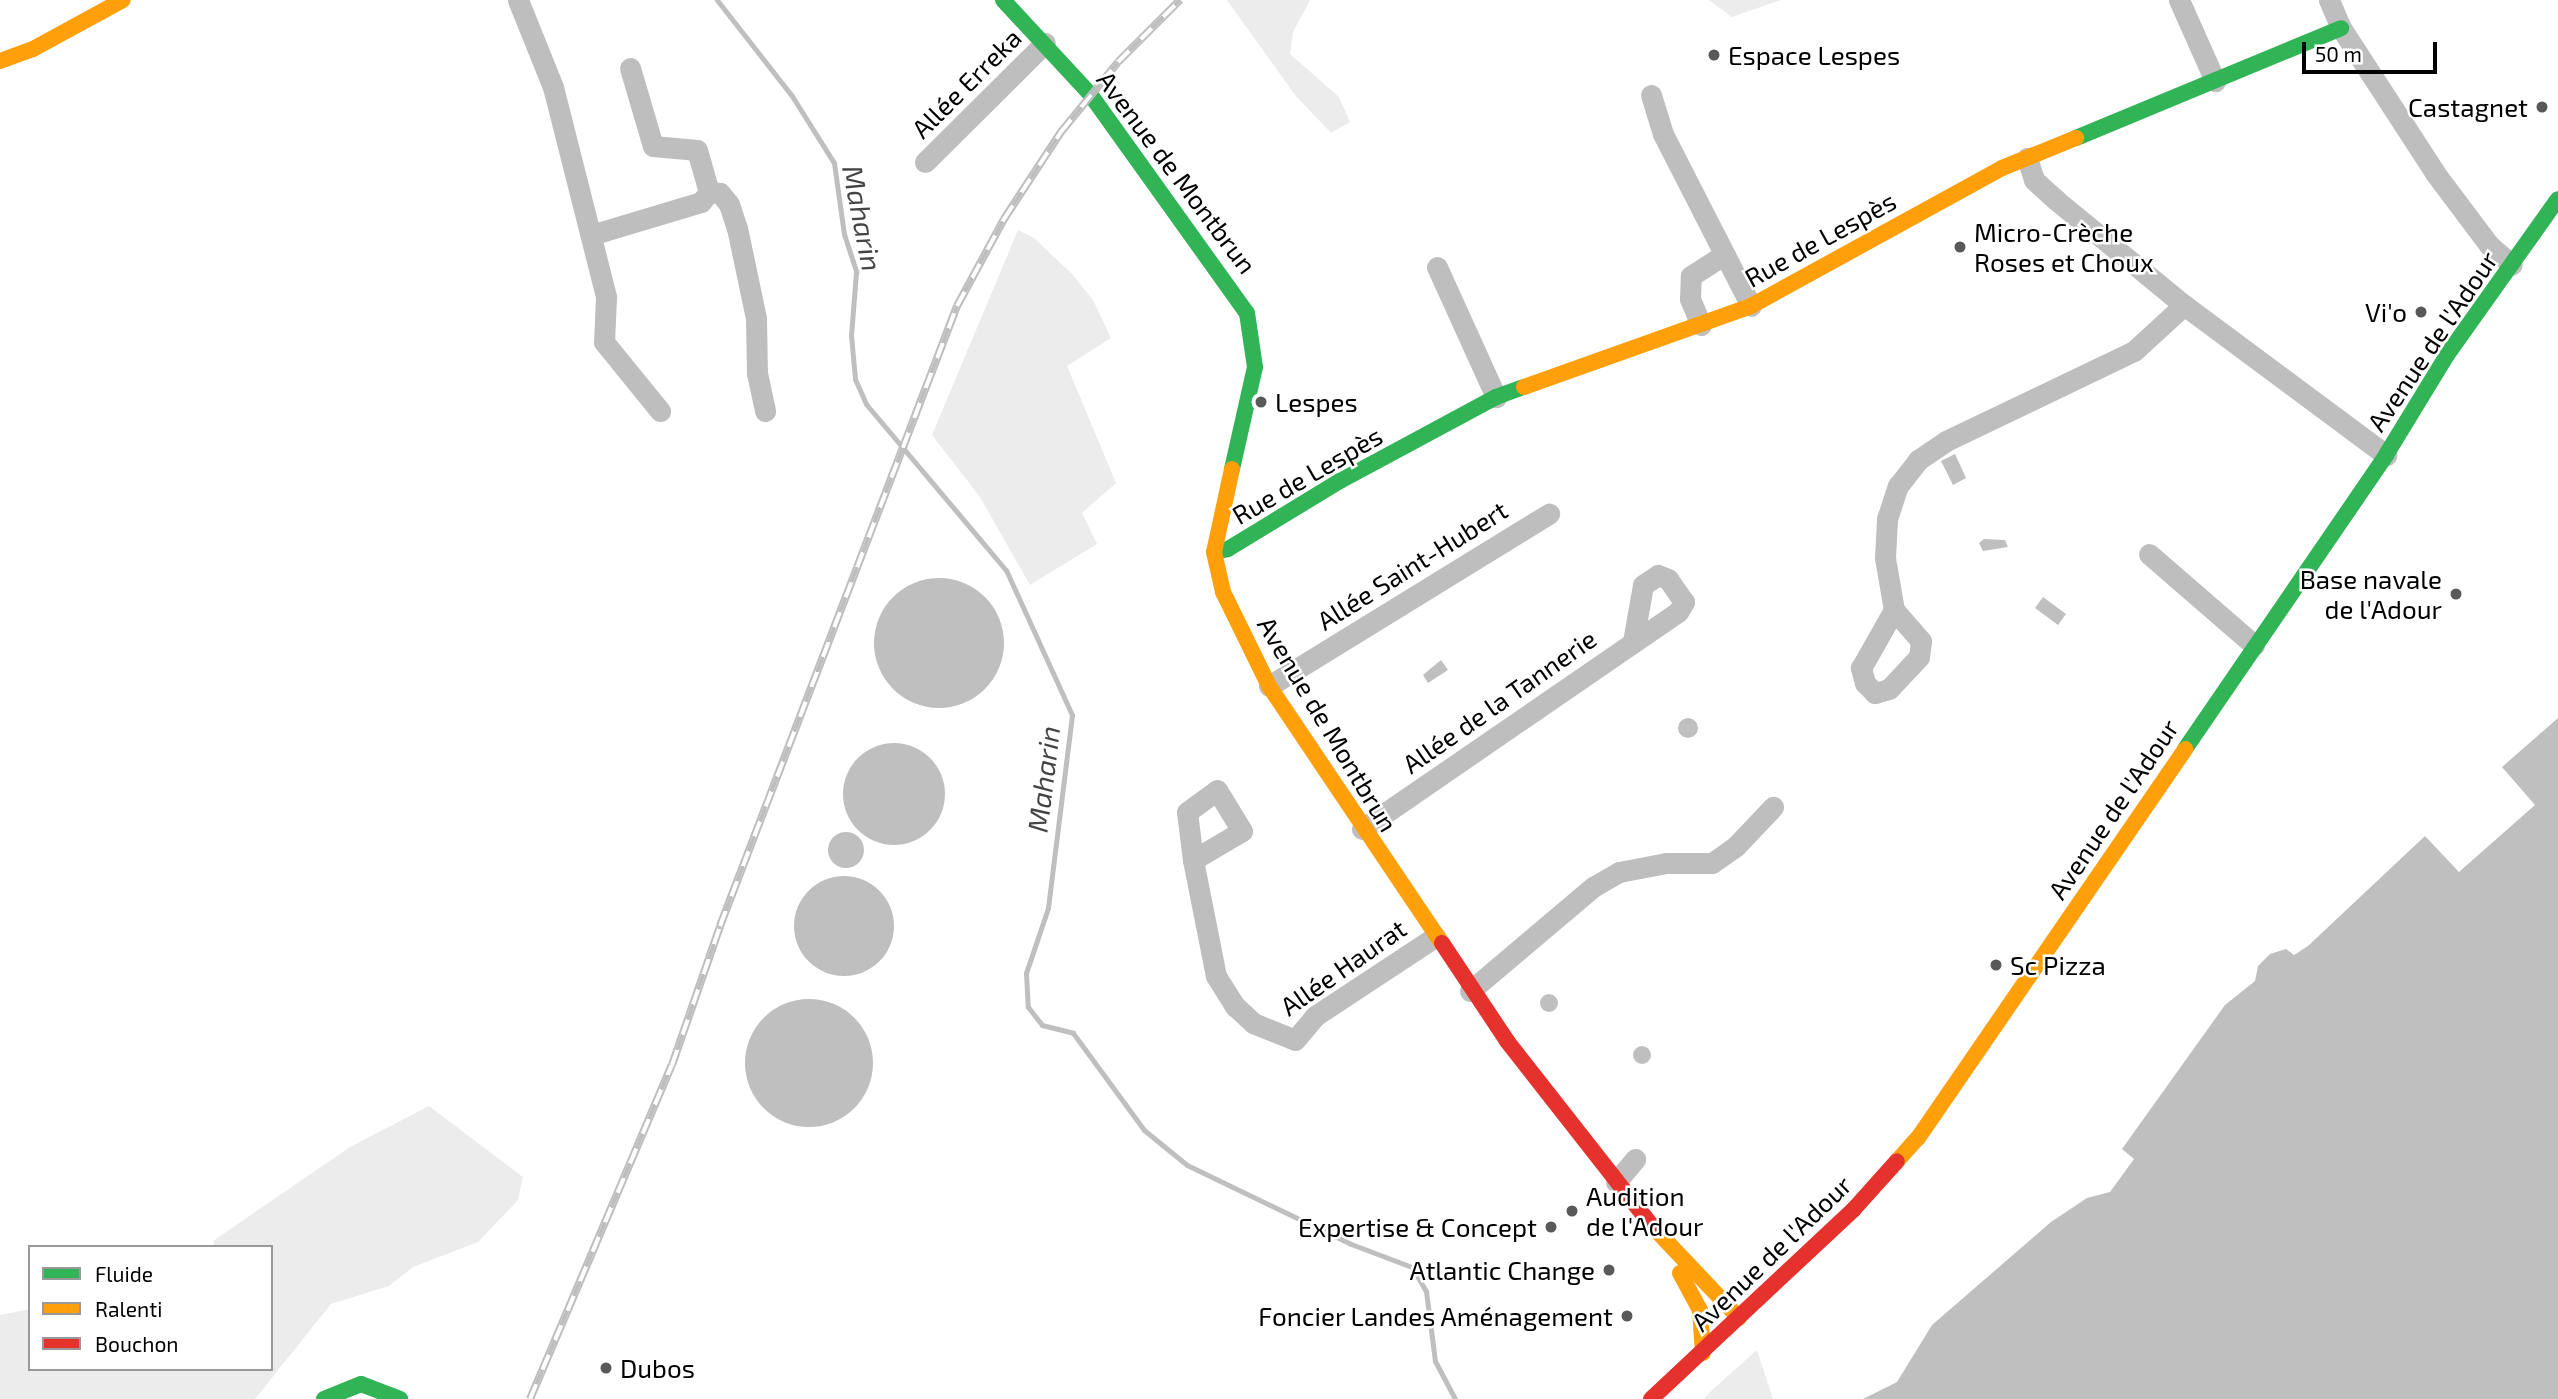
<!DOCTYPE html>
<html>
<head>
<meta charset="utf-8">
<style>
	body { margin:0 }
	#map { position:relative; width:2558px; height:1399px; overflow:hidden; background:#fff; font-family:"Exo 2",sans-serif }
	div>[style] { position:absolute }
	.green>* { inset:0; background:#ececec }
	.water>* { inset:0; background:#bfbfbf }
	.round { border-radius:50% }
	.stream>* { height:5px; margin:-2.5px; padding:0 2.5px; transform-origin:2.5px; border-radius:2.5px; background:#bfbfbf }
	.street>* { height:21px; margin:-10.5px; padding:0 10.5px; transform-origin:10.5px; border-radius:10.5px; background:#bebebe }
	.fast>* { height:16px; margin:-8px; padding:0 8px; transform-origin:8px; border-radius:8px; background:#30b455 }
	.slow>* { height:16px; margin:-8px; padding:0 8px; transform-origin:8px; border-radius:8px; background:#ff9f0a }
	.jam>* { height:16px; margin:-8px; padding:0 8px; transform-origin:8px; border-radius:8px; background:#e5322d }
	.rail>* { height:8px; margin-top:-4px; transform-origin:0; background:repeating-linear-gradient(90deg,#fff 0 16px,#bebebe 0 32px); box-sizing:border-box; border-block:2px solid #bebebe }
	.dots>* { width:19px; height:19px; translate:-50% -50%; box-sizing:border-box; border:4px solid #fff; border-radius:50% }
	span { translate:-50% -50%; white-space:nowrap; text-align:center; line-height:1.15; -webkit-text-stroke:5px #fff; paint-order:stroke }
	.poi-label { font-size:26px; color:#000 }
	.left { translate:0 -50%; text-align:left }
	.right { translate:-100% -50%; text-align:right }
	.street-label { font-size:26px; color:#000 }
	.water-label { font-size:28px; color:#444; font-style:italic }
	.legend { position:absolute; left:28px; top:1245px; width:245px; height:126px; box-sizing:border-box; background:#fff; border:2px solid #999; margin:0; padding:9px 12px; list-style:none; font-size:21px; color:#000 }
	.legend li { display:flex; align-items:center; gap:14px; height:35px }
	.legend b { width:35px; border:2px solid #999 }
	.scale { position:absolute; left:2302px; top:42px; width:135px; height:32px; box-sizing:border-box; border:4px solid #000; border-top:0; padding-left:9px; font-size:21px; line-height:24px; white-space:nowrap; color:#000; -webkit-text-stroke:5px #fff; paint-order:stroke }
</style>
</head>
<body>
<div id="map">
	<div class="green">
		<div style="clip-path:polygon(1227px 0,1310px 0,1293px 32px,1290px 54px,1339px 97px,1350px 122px,1331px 133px,1295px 95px)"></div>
		<div style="clip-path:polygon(1709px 0,1781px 0,1732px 17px)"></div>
		<div style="clip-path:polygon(1018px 230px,1034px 238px,1072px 274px,1093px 300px,1111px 338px,1067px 366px,1116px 483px,1082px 513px,1097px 544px,1030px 585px,980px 497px,932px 435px)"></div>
		<div style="clip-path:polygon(429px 1106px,523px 1177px,518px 1200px,478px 1242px,413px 1267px,389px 1286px,331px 1304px,255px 1399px,0 1399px,0 1315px,30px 1309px,30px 1369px,271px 1369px,271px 1247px,215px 1247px,213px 1241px,350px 1147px)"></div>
		<div style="clip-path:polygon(1757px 1350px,1773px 1399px,1704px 1399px,1712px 1390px)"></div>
	</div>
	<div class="water">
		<div style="clip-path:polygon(1955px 454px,1966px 478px,1953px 485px,1941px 461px)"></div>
		<div style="clip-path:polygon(1984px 539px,2005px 540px,2008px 547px,1983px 551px,1979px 543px)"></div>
		<div class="round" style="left:874px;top:578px;width:130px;height:130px"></div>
		<div style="clip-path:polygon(2043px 597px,2066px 614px,2058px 625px,2035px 608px)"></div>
		<div style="clip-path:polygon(1441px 660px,1448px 670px,1428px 683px,1423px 675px)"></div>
		<div style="clip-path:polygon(2558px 718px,2558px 1399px,1863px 1399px,1897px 1382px,1932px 1325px,2051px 1222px,2087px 1198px,2110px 1192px,2134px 1159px,2122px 1149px,2225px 1005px,2255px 981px,2258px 966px,2270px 954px,2286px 949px,2294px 955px,2308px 946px,2425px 836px,2459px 872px,2535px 805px,2502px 767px)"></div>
		<div class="round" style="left:1678px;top:718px;width:20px;height:20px"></div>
		<div class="round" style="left:843px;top:743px;width:102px;height:102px"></div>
		<div class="round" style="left:828px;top:832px;width:36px;height:36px"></div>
		<div class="round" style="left:794px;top:876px;width:100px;height:100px"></div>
		<div class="round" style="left:1540px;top:994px;width:18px;height:18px"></div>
		<div class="round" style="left:745px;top:999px;width:128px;height:128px"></div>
		<div class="round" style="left:1633px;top:1046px;width:18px;height:18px"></div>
	</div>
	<div class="stream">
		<div style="left:717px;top:0;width:122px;rotate:52deg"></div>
		<div style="left:792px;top:96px;width:79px;rotate:57.9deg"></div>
		<div style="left:834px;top:163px;width:72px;rotate:82deg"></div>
		<div style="left:844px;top:234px;width:40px;rotate:72deg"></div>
		<div style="left:856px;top:272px;width:63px;rotate:94.5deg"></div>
		<div style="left:851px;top:335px;width:44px;rotate:84.8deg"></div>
		<div style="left:855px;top:379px;width:27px;rotate:66deg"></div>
		<div style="left:866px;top:404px;width:217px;rotate:49.9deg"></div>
		<div style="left:1006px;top:570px;width:159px;rotate:65.5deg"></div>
		<div style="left:1072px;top:715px;width:194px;rotate:97.1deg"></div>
		<div style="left:1048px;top:908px;width:69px;rotate:108.7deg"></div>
		<div style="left:1026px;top:973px;width:34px;rotate:87deg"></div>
		<div style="left:1028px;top:1007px;width:23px;rotate:52deg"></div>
		<div style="left:1042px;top:1025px;width:32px;rotate:14deg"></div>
		<div style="left:1073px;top:1033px;width:120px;rotate:53.8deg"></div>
		<div style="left:1144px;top:1130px;width:55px;rotate:39.1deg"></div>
		<div style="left:1187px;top:1165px;width:182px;rotate:25.7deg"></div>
		<div style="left:1351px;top:1244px;width:65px;rotate:20.7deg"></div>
		<div style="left:1412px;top:1267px;width:28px;rotate:60deg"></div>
		<div style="left:1426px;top:1291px;width:71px;rotate:82.7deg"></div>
		<div style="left:1435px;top:1361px;width:43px;rotate:62.2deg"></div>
	</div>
	<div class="street">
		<div style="left:518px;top:0;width:94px;rotate:68.1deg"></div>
		<div style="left:553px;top:87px;width:217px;rotate:75.8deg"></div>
		<div style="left:606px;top:297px;width:45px;rotate:92.5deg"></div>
		<div style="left:604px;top:342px;width:89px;rotate:50.9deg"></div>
		<div style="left:2179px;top:0;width:89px;rotate:66deg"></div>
		<div style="left:2329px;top:0;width:30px;rotate:67deg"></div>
		<div style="left:2341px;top:28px;width:173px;rotate:57deg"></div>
		<div style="left:2435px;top:173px;width:90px;rotate:53.1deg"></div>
		<div style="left:2489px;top:245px;width:30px;rotate:41deg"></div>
		<div style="left:630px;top:68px;width:81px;rotate:73.6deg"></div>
		<div style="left:653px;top:146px;width:44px;rotate:5.2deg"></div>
		<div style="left:697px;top:150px;width:44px;rotate:74.1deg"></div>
		<div style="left:1651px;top:95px;width:41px;rotate:72.9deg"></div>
		<div style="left:1663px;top:134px;width:193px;rotate:62.9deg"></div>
		<div style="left:2027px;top:158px;width:23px;rotate:72deg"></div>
		<div style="left:2034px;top:180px;width:30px;rotate:42deg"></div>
		<div style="left:2056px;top:200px;width:166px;rotate:39.4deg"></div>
		<div style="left:2184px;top:305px;width:252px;rotate:36.6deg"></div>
		<div style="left:925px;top:162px;width:169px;rotate:-44.8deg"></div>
		<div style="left:591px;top:235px;width:115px;rotate:-16.7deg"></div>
		<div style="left:701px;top:202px;width:13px;rotate:-51deg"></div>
		<div style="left:709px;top:192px;width:11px;rotate:5deg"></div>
		<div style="left:720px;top:193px;width:14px;rotate:51deg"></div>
		<div style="left:729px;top:204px;width:25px;rotate:72deg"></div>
		<div style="left:737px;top:228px;width:92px;rotate:78.1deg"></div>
		<div style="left:756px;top:318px;width:55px;rotate:89deg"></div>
		<div style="left:757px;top:373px;width:39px;rotate:78deg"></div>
		<div style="left:1437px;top:267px;width:143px;rotate:65.6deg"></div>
		<div style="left:1701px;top:325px;width:28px;rotate:-113deg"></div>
		<div style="left:1690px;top:299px;width:23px;rotate:-88deg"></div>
		<div style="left:1691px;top:276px;width:40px;rotate:-32.9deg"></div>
		<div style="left:2149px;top:554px;width:139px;rotate:40.9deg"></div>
		<div style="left:1894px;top:610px;width:41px;rotate:48.9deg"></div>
		<div style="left:1921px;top:641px;width:16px;rotate:97deg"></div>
		<div style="left:1919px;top:657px;width:44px;rotate:133.2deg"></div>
		<div style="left:1889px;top:689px;width:15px;rotate:164deg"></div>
		<div style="left:1875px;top:693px;width:14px;rotate:-135deg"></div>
		<div style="left:1865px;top:683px;width:16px;rotate:-105deg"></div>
		<div style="left:1861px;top:668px;width:67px;rotate:-60.4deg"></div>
		<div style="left:1894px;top:610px;width:53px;rotate:-99.8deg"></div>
		<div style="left:1885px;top:558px;width:39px;rotate:-87deg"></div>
		<div style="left:1887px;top:519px;width:35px;rotate:-72deg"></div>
		<div style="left:1898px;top:486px;width:33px;rotate:-52deg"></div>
		<div style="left:1918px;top:460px;width:34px;rotate:-34deg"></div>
		<div style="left:1946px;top:441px;width:208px;rotate:-25.6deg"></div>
		<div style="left:2134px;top:351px;width:68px;rotate:-42.6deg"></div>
		<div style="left:1269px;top:686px;width:329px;rotate:-31.6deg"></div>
		<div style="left:1362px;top:829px;width:383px;rotate:-34.5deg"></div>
		<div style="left:1678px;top:612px;width:12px;rotate:-59deg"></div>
		<div style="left:1684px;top:602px;width:28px;rotate:-125deg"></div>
		<div style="left:1668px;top:579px;width:11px;rotate:-158deg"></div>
		<div style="left:1658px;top:575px;width:18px;rotate:146deg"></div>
		<div style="left:1643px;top:585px;width:58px;rotate:100deg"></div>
		<div style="left:1193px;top:860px;width:48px;rotate:-97.1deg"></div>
		<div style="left:1187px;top:812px;width:37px;rotate:-36deg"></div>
		<div style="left:1217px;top:790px;width:48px;rotate:58.6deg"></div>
		<div style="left:1242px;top:831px;width:57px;rotate:149.4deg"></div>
		<div style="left:1193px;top:860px;width:118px;rotate:78.8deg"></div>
		<div style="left:1216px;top:976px;width:36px;rotate:58deg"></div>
		<div style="left:1235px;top:1006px;width:25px;rotate:43deg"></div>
		<div style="left:1253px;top:1023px;width:45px;rotate:22deg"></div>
		<div style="left:1295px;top:1040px;width:31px;rotate:-50deg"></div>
		<div style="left:1315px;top:1016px;width:144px;rotate:-33.4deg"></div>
		<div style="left:1470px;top:991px;width:161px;rotate:-40.2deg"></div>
		<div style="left:1593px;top:887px;width:30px;rotate:-30deg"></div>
		<div style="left:1619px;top:872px;width:48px;rotate:-10.8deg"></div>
		<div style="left:1666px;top:863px;width:46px"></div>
		<div style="left:1712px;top:863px;width:29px;rotate:-35deg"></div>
		<div style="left:1736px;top:846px;width:54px;rotate:-46.5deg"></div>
		<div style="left:1616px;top:1182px;width:30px;rotate:-50deg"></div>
	</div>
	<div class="fast">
		<div style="left:1003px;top:0;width:128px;rotate:47.2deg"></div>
		<div style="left:1090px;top:94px;width:269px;rotate:54.4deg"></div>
		<div style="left:1247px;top:313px;width:55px;rotate:81.6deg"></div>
		<div style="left:1255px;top:367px;width:105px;rotate:102.7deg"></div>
		<div style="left:2076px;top:138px;width:287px;rotate:-22.5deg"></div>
		<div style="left:1214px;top:552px;width:14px;rotate:-12deg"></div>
		<div style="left:1228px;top:549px;width:131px;rotate:-31.3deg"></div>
		<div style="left:1340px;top:481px;width:177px;rotate:-28.3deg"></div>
		<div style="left:1496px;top:397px;width:30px;rotate:-20deg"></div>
		<div style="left:2185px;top:749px;width:356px;rotate:-55.6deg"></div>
		<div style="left:2386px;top:455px;width:117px;rotate:-58.6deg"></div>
		<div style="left:2447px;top:355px;width:191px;rotate:-54.6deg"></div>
		<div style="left:324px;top:1399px;width:40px;rotate:-22deg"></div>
		<div style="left:361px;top:1384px;width:42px;rotate:21deg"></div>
	</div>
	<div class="slow">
		<div style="left:0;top:61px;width:35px;rotate:-20deg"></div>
		<div style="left:33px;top:49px;width:102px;rotate:-28.6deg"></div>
		<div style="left:1524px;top:387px;width:241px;rotate:-19.6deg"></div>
		<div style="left:1751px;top:306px;width:286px;rotate:-28.8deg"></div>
		<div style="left:2002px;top:168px;width:80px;rotate:-22.1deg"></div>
		<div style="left:1232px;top:469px;width:85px;rotate:102.2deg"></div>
		<div style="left:1214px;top:552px;width:41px;rotate:77.3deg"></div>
		<div style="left:1223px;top:592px;width:105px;rotate:63.9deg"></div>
		<div style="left:1269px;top:686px;width:310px;rotate:56.1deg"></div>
		<div style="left:1897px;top:1161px;width:31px;rotate:-48deg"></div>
		<div style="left:1918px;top:1138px;width:472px;rotate:-55.5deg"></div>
		<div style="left:1653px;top:1227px;width:125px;rotate:46.6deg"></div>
		<div style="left:1680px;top:1273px;width:42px;rotate:61.6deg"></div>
		<div style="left:1700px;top:1310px;width:43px;rotate:86deg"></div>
	</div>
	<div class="jam">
		<div style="left:1442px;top:943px;width:118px;rotate:56.4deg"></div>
		<div style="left:1507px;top:1041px;width:236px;rotate:51.9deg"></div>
		<div style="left:1651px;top:1399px;width:278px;rotate:-43.1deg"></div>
		<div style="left:1854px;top:1209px;width:64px;rotate:-48.1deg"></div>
	</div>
	<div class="rail">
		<div style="left:530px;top:1399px;width:363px;rotate:-67deg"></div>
		<div style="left:672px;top:1065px;width:147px;rotate:-70.9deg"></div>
		<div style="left:720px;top:926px;width:664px;rotate:-69.08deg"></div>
		<div style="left:957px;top:306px;width:99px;rotate:-61.6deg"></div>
		<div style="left:1004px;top:219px;width:104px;rotate:-56.8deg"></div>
		<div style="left:1061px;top:132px;width:90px;rotate:-50.8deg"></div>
		<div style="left:1118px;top:62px;width:88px;rotate:-45deg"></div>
	</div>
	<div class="dots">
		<div style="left:1714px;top:55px;background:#595959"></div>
		<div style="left:2542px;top:107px;background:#595959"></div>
		<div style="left:1960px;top:247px;background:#595959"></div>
		<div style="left:2421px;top:312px;background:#595959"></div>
		<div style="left:1261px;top:402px;background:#595959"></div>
		<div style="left:2456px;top:594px;background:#595959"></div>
		<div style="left:1996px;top:965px;background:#595959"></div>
		<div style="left:1572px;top:1211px;background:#595959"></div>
		<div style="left:1551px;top:1227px;background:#595959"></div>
		<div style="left:1609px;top:1270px;background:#595959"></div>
		<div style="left:1627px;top:1316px;background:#595959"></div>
		<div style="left:606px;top:1368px;background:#595959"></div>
	</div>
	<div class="poi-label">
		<span class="left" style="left:1728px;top:55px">Espace Lespes</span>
		<span class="right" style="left:2528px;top:107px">Castagnet</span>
		<span class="left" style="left:1974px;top:247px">Micro-Crèche<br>Roses et Choux</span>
		<span class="right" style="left:2407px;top:312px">Vi'o</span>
		<span class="left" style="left:1275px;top:402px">Lespes</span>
		<span class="right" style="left:2442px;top:594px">Base navale<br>de l'Adour</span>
		<span class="left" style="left:2010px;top:965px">Sc Pizza</span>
		<span class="left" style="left:1586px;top:1211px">Audition<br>de l'Adour</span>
		<span class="right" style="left:1537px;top:1227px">Expertise &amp; Concept</span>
		<span class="right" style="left:1595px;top:1270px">Atlantic Change</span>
		<span class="right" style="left:1613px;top:1316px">Foncier Landes Aménagement</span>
		<span class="left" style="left:620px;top:1368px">Dubos</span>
	</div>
	<div class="street-label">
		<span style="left:966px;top:83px;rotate:-45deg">Allée Erreka</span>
		<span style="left:1177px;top:172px;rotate:53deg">Avenue de Montbrun</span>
		<span style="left:1820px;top:239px;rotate:-29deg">Rue de Lespès</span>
		<span style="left:2432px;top:341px;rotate:-56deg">Avenue de l'Adour</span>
		<span style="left:1307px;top:475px;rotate:-30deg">Rue de Lespès</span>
		<span style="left:1412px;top:565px;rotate:-32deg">Allée Saint-Hubert</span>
		<span style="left:1499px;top:701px;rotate:-35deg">Allée de la Tannerie</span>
		<span style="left:1328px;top:724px;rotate:59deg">Avenue de Montbrun</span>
		<span style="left:2113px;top:809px;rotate:-56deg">Avenue de l'Adour</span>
		<span style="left:1343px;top:967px;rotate:-35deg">Allée Haurat</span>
		<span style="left:1771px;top:1253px;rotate:-44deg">Avenue de l'Adour</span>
	</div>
	<div class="water-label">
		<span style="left:863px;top:218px;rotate:79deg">Maharin</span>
		<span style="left:1043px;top:779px;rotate:-83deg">Maharin</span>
	</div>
	<ul class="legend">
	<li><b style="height:9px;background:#30b455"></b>Fluide</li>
	<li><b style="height:9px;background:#ff9f0a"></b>Ralenti</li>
	<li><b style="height:9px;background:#e5322d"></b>Bouchon</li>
	</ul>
	<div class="scale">50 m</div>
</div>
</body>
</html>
